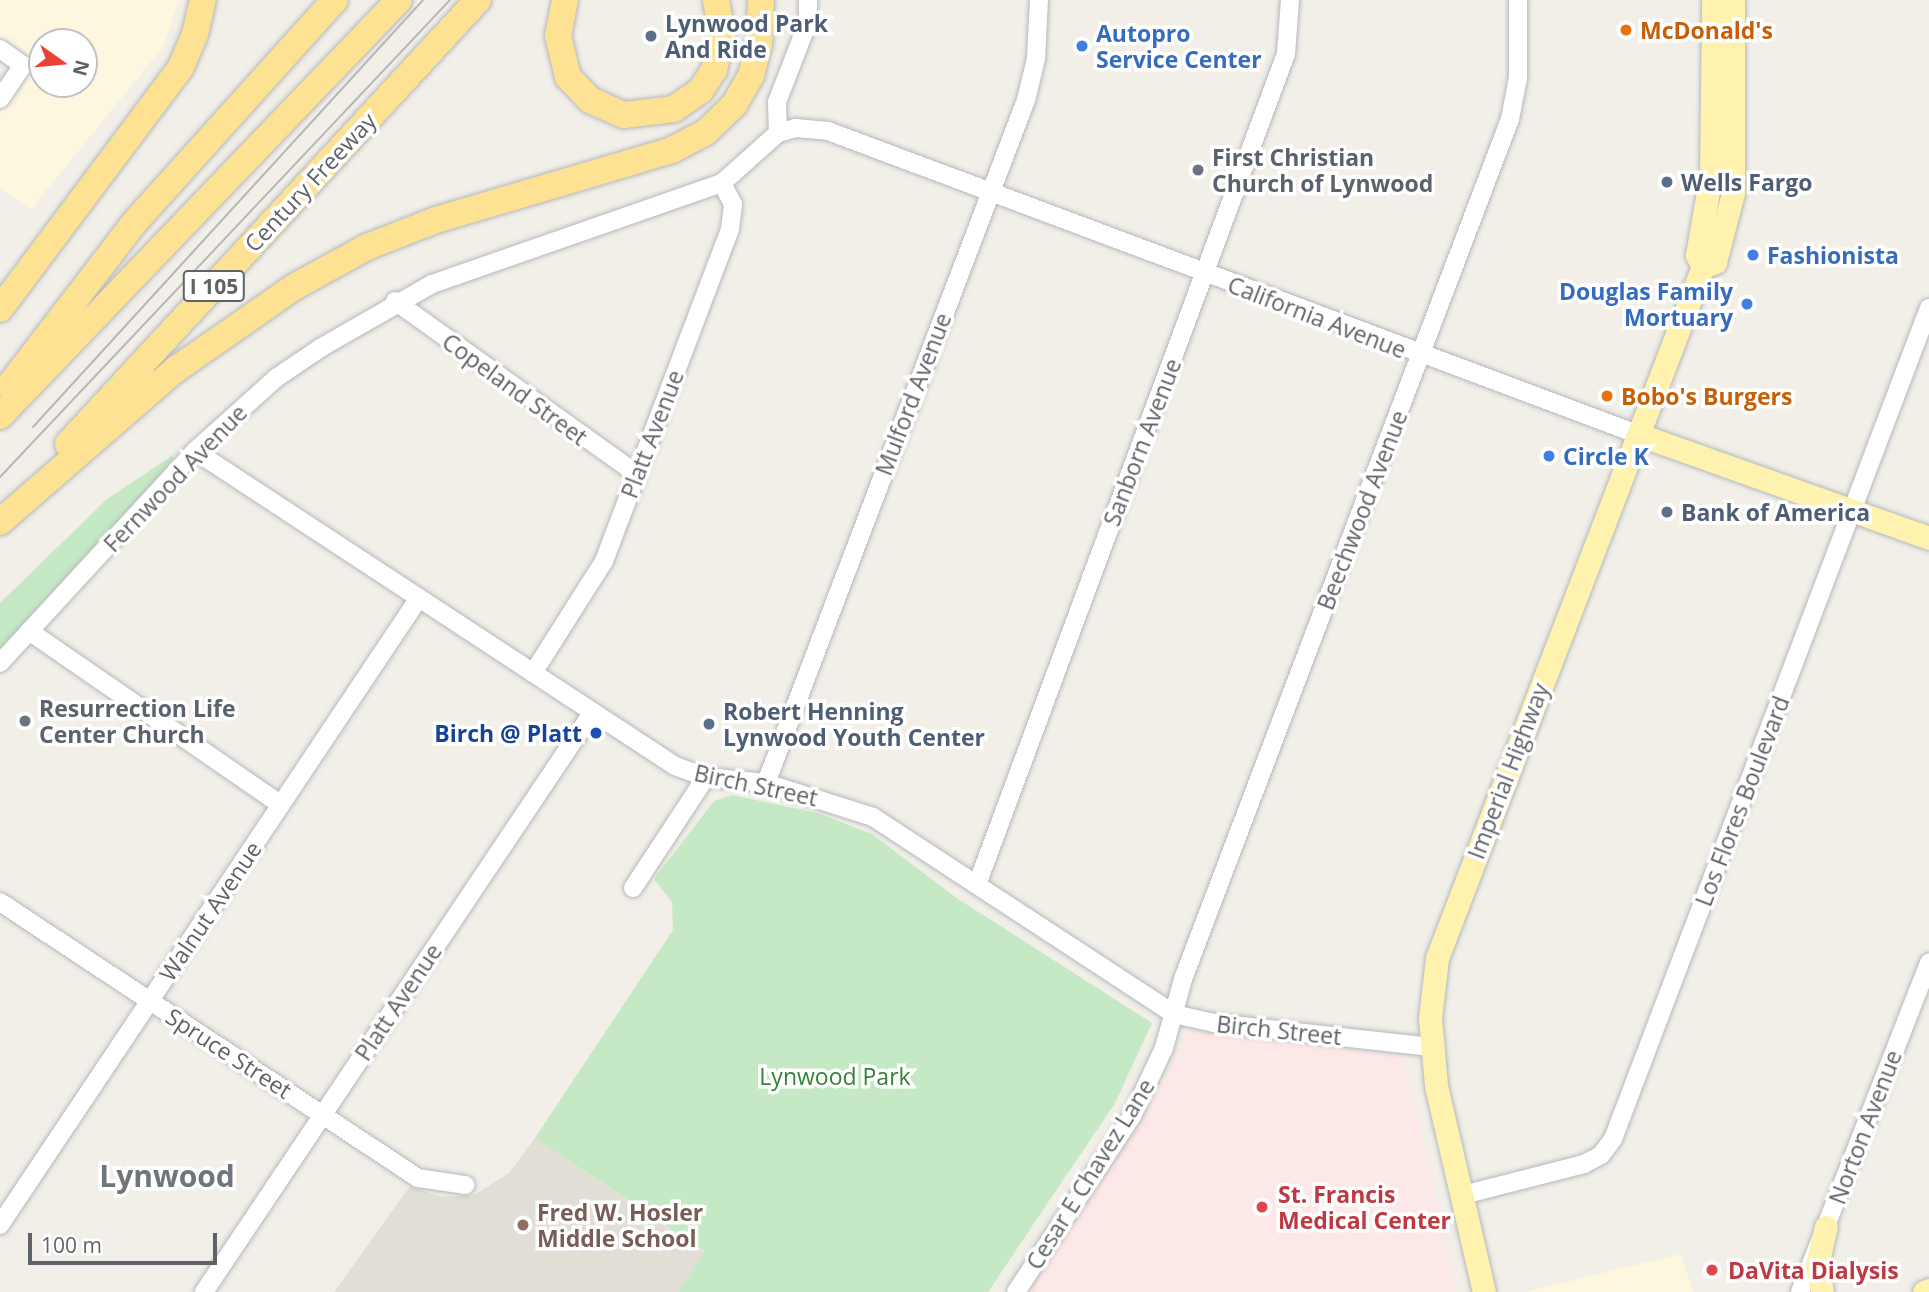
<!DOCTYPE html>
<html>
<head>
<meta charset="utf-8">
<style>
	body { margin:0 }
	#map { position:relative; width:1929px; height:1292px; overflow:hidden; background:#f1efe8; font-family:"Open Sans",sans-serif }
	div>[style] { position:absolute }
	.commercial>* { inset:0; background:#fef7e0 }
	.education>* { inset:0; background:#e1ded6 }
	.medical>* { inset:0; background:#fce8e6 }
	.green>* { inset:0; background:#c5e8c5 }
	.roads { filter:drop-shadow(0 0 2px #b5b8bc) drop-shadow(0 0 2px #b5b8bc) }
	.minor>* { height:18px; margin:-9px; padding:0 9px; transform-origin:9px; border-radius:9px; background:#fff }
	.major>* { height:23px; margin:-11.5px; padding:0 11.5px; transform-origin:11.5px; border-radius:11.5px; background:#fff2af }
	.highway>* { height:26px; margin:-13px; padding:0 13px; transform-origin:13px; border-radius:13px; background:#fde293 }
	.tram>* { height:2px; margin:-1px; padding:0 1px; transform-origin:1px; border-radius:1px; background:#b6b7b8 }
	.dots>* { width:19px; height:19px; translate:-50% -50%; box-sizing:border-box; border:4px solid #fff; border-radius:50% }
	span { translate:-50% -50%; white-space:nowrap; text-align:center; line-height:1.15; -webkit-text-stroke:7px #fff; paint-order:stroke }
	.shield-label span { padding:2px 5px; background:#fff; border:2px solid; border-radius:5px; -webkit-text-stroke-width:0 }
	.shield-label { font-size:21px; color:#5f6368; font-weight:700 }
	.service-label { font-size:23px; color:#4e5e75; font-weight:700 }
	.left { translate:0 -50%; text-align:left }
	.food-label { font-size:23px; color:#c56008; font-weight:700 }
	.shop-label { font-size:23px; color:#366cbe; font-weight:700 }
	.right { translate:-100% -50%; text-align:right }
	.worship-label { font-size:23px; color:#5b616d; font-weight:700 }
	.street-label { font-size:23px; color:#5f6368 }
	.transit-label { font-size:23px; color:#164399; font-weight:700 }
	.park-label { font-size:23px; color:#348238 }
	.health-label { font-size:23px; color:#be3a42; font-weight:700 }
	.education-label { font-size:23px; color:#785e54; font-weight:700 }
	.district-label { font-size:30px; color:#70757a; font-weight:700 }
	.north { position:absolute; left:28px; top:28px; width:70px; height:70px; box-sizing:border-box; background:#fff; border:2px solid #bfc1c3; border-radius:50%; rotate:105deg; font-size:19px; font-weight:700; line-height:28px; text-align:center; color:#5f6368 }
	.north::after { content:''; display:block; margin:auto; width:24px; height:32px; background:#ea4335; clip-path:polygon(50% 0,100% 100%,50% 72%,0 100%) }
	.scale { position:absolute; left:28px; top:1233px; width:189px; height:32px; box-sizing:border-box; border:4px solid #5f6368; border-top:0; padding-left:9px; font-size:21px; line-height:24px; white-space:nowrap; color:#5f6368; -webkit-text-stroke:5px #fff; paint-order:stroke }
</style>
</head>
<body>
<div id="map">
	<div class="commercial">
		<div style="clip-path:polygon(evenodd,0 0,179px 0,163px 47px,31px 209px,0 189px,0 112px,33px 63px,0 41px,0 0,42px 42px,84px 42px,84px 84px,42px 84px,42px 42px)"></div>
		<div style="clip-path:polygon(1681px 1254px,1693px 1292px,1526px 1292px)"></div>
	</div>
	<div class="education">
		<div style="clip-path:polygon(535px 1138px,705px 1253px,678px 1292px,334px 1292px,410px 1186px,441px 1197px,474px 1195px,509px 1173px)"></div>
	</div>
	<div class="medical">
		<div style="clip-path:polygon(1191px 1031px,1404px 1056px,1458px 1292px,1029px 1292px,1164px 1081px,1184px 1035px)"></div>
	</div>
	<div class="green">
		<div style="clip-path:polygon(173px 455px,173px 463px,0 650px,0 603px,107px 499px)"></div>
		<div style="clip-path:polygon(732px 795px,817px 813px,872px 834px,958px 899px,1152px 1023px,1115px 1103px,988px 1292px,678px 1292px,705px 1252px,535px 1138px,673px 930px,672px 902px,654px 879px,714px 801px)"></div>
	</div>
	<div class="roads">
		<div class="minor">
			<div style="left:0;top:49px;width:28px;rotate:35deg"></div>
			<div style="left:23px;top:65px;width:41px;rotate:124.1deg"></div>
			<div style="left:778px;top:133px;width:31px;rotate:-92deg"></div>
			<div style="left:777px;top:102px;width:86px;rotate:-68.8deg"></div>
			<div style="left:808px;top:22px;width:22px;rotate:-90deg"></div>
			<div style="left:395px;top:301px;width:297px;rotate:35.6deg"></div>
			<div style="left:195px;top:451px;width:574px;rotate:33.27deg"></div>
			<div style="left:675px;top:766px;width:33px;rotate:20deg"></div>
			<div style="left:706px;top:777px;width:60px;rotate:5.7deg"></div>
			<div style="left:766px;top:783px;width:112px;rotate:17.6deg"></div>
			<div style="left:873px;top:817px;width:360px;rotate:33.2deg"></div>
			<div style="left:1174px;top:1014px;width:41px;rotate:12.7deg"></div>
			<div style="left:1214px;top:1023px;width:219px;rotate:6.3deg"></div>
			<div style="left:29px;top:631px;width:306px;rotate:34.6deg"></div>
			<div style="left:0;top:663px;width:288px;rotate:-47.4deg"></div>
			<div style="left:195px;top:451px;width:109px;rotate:-42deg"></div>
			<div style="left:276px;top:378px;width:55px;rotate:-34deg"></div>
			<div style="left:322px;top:347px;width:127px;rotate:-29.8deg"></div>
			<div style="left:432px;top:284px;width:307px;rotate:-19.2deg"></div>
			<div style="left:722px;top:183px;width:75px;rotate:-41.8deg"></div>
			<div style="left:778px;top:133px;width:18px;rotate:-16deg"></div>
			<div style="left:795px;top:128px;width:33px;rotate:5deg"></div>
			<div style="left:828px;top:131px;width:867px;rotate:20.53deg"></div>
			<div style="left:533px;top:673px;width:133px;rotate:-57.6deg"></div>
			<div style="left:604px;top:561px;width:355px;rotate:-69.2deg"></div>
			<div style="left:730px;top:229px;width:25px;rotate:-83deg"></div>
			<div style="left:733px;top:204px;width:24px;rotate:-118deg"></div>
			<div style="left:766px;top:783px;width:731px;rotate:-69.16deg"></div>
			<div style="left:1026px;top:100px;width:42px;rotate:-76.3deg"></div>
			<div style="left:1036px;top:59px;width:59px;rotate:-87.1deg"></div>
			<div style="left:978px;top:882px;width:883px;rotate:-69.6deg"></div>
			<div style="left:1286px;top:54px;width:54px;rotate:-85.8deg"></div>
			<div style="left:633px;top:888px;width:133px;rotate:-56.7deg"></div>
			<div style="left:0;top:902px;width:501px;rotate:33.44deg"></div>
			<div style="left:418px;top:1178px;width:48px;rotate:8.5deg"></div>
			<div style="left:1463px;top:1195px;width:125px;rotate:-14.4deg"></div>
			<div style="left:1584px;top:1164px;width:19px;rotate:-28deg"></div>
			<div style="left:1601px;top:1155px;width:20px;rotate:-53deg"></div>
			<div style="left:1613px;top:1139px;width:889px;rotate:-69.18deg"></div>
			<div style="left:0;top:1225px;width:754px;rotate:-56.25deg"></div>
			<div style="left:204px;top:1292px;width:697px;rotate:-56.17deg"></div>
			<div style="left:1016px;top:1292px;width:211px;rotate:-56.6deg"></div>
			<div style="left:1132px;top:1116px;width:75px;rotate:-64.8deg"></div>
			<div style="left:1164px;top:1048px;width:72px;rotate:-74.6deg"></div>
			<div style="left:1183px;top:979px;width:920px;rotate:-69.18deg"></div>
			<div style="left:1510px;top:119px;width:42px;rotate:-79deg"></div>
			<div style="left:1518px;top:78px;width:78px;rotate:-90deg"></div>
			<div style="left:1800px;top:1292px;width:354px;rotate:-68.6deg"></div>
		</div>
		<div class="major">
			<div style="left:1703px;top:266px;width:13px;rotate:-18deg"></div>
			<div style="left:1715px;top:262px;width:71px;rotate:-75.4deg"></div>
			<div style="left:1733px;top:193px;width:193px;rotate:-90deg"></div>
			<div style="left:1640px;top:435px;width:307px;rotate:19.6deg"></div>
			<div style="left:1484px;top:1292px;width:212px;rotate:-103.1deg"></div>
			<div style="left:1436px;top:1085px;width:67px;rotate:-95.1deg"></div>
			<div style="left:1430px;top:1018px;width:60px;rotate:-83.3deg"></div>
			<div style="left:1437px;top:958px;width:741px;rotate:-68.97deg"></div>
			<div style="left:1703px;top:266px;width:13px;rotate:-119deg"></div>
			<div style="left:1697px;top:255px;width:81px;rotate:-80.1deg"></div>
			<div style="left:1711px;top:175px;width:175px;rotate:-89.3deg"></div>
			<div style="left:1822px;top:1292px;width:27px;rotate:-100deg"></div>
			<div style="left:1817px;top:1265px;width:39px;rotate:-77deg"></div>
			<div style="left:1924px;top:1292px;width:5px;rotate:-22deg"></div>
		</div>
		<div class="highway">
			<div style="left:565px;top:0;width:37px;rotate:101deg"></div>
			<div style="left:558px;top:36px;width:42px;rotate:76.3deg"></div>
			<div style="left:568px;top:77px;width:32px;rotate:46deg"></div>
			<div style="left:590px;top:100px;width:37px;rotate:24deg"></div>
			<div style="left:624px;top:115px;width:50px;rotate:-6.8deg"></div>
			<div style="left:674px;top:109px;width:33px;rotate:-35deg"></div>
			<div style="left:701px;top:90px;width:24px;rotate:-57deg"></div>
			<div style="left:714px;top:70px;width:39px;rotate:-78deg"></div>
			<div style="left:722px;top:32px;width:33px;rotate:-101deg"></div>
			<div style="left:0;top:309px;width:302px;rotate:-53.2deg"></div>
			<div style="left:181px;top:67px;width:36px;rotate:-67deg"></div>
			<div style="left:195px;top:34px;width:35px;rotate:-77deg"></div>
			<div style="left:9px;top:386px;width:205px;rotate:-52.5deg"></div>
			<div style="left:134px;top:223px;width:300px;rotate:-48deg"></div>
			<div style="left:0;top:416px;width:576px;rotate:-46.19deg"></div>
			<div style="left:68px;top:444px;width:604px;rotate:-47.28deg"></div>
			<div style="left:0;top:522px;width:232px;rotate:-41deg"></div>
			<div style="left:175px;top:370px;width:145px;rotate:-34.9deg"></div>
			<div style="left:294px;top:287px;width:83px;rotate:-28.7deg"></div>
			<div style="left:367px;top:247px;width:74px;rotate:-21.4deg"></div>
			<div style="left:436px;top:220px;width:246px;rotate:-16.5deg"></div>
			<div style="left:672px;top:150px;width:38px;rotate:-28deg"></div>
			<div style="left:706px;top:132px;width:39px;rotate:-44deg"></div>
			<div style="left:734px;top:105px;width:34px;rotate:-60deg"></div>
			<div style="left:751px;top:76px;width:32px;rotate:-76deg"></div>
			<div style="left:759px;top:45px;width:45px;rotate:-87.5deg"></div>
		</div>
	</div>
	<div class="tram">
		<div style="left:33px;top:427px;width:578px;rotate:-47.59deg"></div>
		<div style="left:0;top:477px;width:656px;rotate:-46.67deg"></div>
	</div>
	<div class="dots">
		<div style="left:1626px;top:30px;background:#e8710a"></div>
		<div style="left:651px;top:36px;background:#5c6f8a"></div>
		<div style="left:1082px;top:46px;background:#3f7fe0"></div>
		<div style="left:1198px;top:170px;background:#6b7280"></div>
		<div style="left:1667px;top:182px;background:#5c6f8a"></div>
		<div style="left:1753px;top:255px;background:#3f7fe0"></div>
		<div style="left:1747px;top:304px;background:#3f7fe0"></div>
		<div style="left:1607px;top:396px;background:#e8710a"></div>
		<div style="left:1549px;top:456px;background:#3f7fe0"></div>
		<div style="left:1667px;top:512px;background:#5c6f8a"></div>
		<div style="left:25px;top:721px;background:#6b7280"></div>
		<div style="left:709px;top:724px;background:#5c6f8a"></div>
		<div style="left:596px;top:733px;background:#1a4fb4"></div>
		<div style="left:1262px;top:1207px;background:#e0444e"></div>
		<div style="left:523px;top:1225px;background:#8d6e63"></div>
		<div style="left:1712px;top:1270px;background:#e0444e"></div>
	</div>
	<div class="shield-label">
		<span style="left:214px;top:286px">I 105</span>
	</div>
	<div class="service-label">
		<span class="left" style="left:665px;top:36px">Lynwood Park<br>And Ride</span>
		<span class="left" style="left:1681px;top:182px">Wells Fargo</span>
		<span class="left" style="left:1681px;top:512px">Bank of America</span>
		<span class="left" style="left:723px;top:724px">Robert Henning<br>Lynwood Youth Center</span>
	</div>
	<div class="food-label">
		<span class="left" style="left:1640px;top:30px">McDonald's</span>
		<span class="left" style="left:1621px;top:396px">Bobo's Burgers</span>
	</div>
	<div class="shop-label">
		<span class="left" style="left:1096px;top:46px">Autopro<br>Service Center</span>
		<span class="left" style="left:1767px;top:255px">Fashionista</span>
		<span class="right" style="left:1733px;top:304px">Douglas Family<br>Mortuary</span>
		<span class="left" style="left:1563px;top:456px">Circle K</span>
	</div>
	<div class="worship-label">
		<span class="left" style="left:1212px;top:170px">First Christian<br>Church of Lynwood</span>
		<span class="left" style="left:39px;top:721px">Resurrection Life<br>Center Church</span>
	</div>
	<div class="street-label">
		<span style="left:310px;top:182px;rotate:-47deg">Century Freeway</span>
		<span style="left:1317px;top:317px;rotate:21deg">California Avenue</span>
		<span style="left:515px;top:389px;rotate:36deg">Copeland Street</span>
		<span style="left:913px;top:394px;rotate:-69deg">Mulford Avenue</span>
		<span style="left:652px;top:434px;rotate:-69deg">Platt Avenue</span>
		<span style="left:1142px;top:442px;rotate:-69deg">Sanborn Avenue</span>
		<span style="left:175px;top:478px;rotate:-46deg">Fernwood Avenue</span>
		<span style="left:1362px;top:510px;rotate:-69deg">Beechwood Avenue</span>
		<span style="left:1508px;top:771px;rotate:-69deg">Imperial Highway</span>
		<span style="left:756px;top:785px;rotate:12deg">Birch Street</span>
		<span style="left:1742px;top:801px;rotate:-69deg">Los Flores Boulevard</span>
		<span style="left:210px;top:911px;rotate:-56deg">Walnut Avenue</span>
		<span style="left:398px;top:1002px;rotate:-56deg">Platt Avenue</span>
		<span style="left:1279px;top:1030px;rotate:6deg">Birch Street</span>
		<span style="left:229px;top:1053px;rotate:33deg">Spruce Street</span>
		<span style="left:1865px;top:1127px;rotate:-69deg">Norton Avenue</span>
		<span style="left:1090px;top:1174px;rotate:-58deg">Cesar E Chavez Lane</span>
	</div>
	<div class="transit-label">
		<span class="right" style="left:582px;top:733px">Birch @ Platt</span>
	</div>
	<div class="park-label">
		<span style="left:835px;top:1076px">Lynwood Park</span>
	</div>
	<div class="health-label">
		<span class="left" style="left:1278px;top:1207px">St. Francis<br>Medical Center</span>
		<span class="left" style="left:1728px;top:1270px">DaVita Dialysis</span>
	</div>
	<div class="education-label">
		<span class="left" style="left:537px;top:1225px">Fred W. Hosler<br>Middle School</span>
	</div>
	<div class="district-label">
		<span style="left:167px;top:1176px">Lynwood</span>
	</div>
	<div class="north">N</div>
	<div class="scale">100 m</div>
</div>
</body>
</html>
